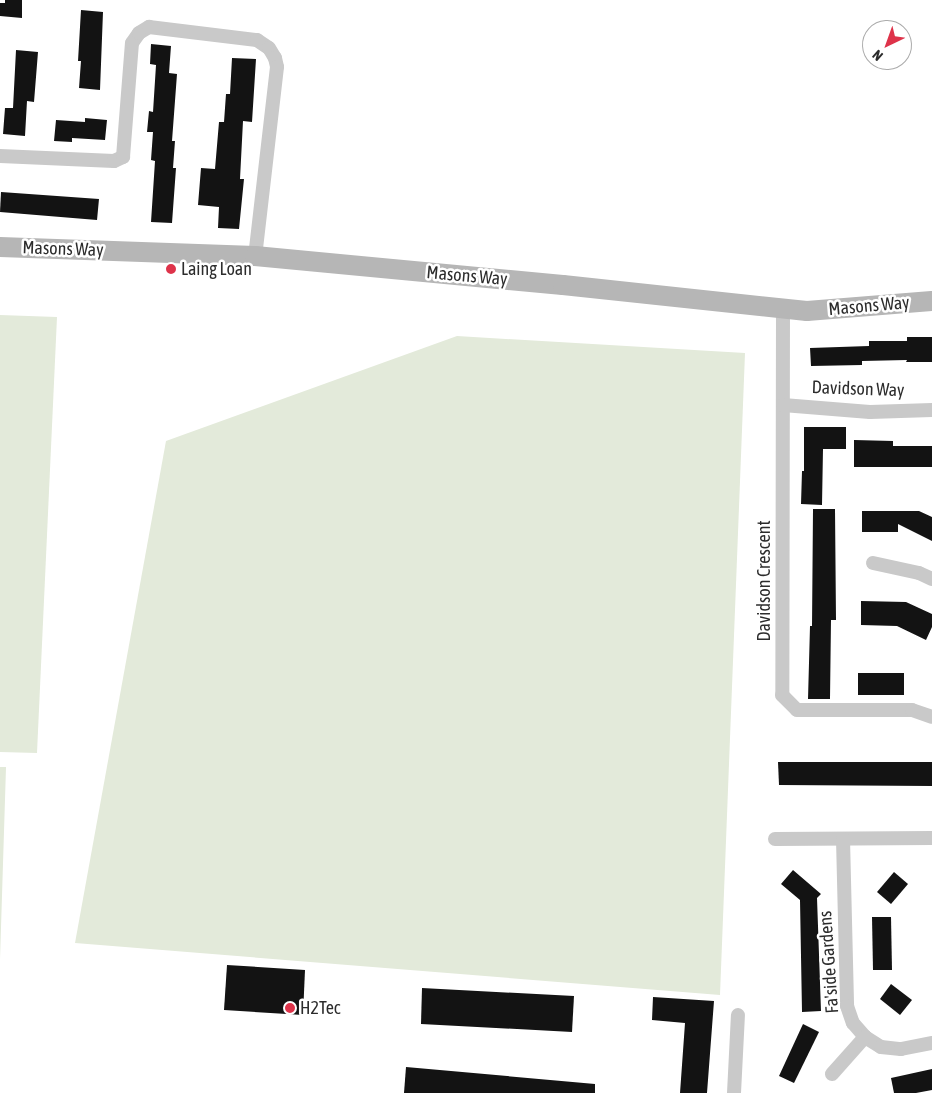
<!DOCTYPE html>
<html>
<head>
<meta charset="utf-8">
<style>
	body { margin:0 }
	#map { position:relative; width:932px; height:1093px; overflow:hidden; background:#fff; font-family:"Asap Condensed",sans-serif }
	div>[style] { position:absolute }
	.green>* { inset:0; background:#e3eada }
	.building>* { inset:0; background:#131313 }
	.street>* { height:14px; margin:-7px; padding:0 7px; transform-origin:7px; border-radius:7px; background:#c9c9c9 }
	.secondary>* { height:20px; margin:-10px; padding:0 10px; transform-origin:10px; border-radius:10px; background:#b6b6b6 }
	.dots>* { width:14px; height:14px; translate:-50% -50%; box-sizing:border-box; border:2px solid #fff; border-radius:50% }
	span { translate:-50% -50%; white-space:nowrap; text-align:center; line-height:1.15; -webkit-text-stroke:5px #fff; paint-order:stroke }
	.street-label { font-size:18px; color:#2c2c2c }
	.poi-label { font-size:18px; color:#2c2c2c }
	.left { translate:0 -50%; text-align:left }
	.north { position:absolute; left:862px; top:20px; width:50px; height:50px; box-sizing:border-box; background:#fff; border:1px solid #ababab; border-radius:50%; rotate:222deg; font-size:14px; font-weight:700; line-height:20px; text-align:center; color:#2c2c2c }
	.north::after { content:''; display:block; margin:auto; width:18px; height:22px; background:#de334a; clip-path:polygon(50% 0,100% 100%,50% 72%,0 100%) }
</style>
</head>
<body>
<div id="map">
	<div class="green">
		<div style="clip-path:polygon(0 315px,57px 317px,37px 753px,0 752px)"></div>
		<div style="clip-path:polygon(457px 336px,745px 353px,720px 995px,75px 943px,166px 441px)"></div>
		<div style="clip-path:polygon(0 767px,6px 767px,0 959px)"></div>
	</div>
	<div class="building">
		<div style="clip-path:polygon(5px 0,22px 0,22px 18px,0 16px,0 3px,5px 3px)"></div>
		<div style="clip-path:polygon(81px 10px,103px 12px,100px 90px,79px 88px,81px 61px,78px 61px)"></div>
		<div style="clip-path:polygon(151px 44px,171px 46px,169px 73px,177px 74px,172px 141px,175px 141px,173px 168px,176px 168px,172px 223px,151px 222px,155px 161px,151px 160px,153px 132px,147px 132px,149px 111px,153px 112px,156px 65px,150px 64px)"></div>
		<div style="clip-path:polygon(16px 50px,38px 52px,34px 102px,27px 101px,25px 136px,3px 134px,5px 108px,13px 108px)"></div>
		<div style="clip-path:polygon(232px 58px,256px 59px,252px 122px,243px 121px,240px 179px,244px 179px,239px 229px,218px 228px,219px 207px,198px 205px,201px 168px,215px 169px,219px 122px,224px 122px,226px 94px,230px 94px)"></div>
		<div style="clip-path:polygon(85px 118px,107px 120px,105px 140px,72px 138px,72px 142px,54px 141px,56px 120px,85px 122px)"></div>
		<div style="clip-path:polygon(1px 192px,99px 199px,97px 220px,0 212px)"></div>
		<div style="clip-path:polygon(907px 337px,932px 337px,932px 362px,906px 362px,907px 360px,862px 361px,862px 365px,811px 366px,810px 348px,869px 346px,869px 341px,907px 341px)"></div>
		<div style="clip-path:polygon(804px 427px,846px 427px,846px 449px,823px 449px,822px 505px,801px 504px,802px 471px,804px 471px)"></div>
		<div style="clip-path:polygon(854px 440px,893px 441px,893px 446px,932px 446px,932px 467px,854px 467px)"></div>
		<div style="clip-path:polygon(813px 509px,835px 509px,836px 620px,831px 620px,830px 699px,808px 699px,810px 626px,812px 626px)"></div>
		<div style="clip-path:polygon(862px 511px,919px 511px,932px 517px,932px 541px,898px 524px,898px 532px,862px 532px)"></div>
		<div style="clip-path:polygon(861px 601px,906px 602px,932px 614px,932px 627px,926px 640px,897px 626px,861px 625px)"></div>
		<div style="clip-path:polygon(858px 673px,904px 673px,904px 695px,858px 695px)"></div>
		<div style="clip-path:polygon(778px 762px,932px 762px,932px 786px,779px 785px)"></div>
		<div style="clip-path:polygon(793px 870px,821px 894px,817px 898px,821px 1011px,802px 1012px,800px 900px,781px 884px)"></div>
		<div style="clip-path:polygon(894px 872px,908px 884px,891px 904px,877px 892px)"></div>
		<div style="clip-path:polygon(872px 917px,891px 917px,892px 970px,873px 970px)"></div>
		<div style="clip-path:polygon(227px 965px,305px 970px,303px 1015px,224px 1010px)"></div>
		<div style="clip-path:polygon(891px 984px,912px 1000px,900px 1015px,880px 999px)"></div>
		<div style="clip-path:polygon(422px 988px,574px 996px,572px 1032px,421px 1024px)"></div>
		<div style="clip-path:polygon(653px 997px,714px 1001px,707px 1093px,680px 1093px,685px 1023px,652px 1020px)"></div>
		<div style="clip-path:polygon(803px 1024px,819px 1032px,794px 1083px,779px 1076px)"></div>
		<div style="clip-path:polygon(406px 1067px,595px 1084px,595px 1093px,404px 1093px)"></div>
		<div style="clip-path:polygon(932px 1069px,932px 1090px,916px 1093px,894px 1093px,891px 1078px)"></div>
	</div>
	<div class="street">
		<div style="left:0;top:156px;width:114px;rotate:2.5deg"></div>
		<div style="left:114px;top:161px;width:10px;rotate:-24deg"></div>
		<div style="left:123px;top:157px;width:114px;rotate:-85.5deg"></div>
		<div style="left:132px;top:43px;width:12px;rotate:-55deg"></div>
		<div style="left:139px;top:33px;width:12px;rotate:-31deg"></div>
		<div style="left:149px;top:27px;width:109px;rotate:6.9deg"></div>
		<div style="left:257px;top:40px;width:14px;rotate:34deg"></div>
		<div style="left:269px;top:48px;width:12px;rotate:59deg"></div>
		<div style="left:275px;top:58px;width:9px;rotate:77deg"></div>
		<div style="left:277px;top:67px;width:190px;rotate:96.6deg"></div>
		<div style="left:783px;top:309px;width:386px;rotate:90.1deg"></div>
		<div style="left:782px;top:695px;width:21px;rotate:45deg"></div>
		<div style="left:797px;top:710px;width:115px"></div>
		<div style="left:912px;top:710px;width:21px;rotate:19deg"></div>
		<div style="left:783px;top:405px;width:87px;rotate:4.6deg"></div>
		<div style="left:870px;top:412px;width:62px;rotate:-1.8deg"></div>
		<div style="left:873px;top:563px;width:47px;rotate:12.3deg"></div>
		<div style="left:919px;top:573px;width:14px;rotate:25deg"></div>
		<div style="left:775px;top:839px;width:157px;rotate:-0.4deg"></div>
		<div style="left:843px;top:839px;width:167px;rotate:88.6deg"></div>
		<div style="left:847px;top:1006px;width:18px;rotate:71deg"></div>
		<div style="left:853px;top:1023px;width:18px;rotate:49deg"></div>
		<div style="left:865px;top:1037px;width:19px;rotate:32deg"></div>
		<div style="left:881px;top:1047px;width:20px;rotate:6deg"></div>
		<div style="left:901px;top:1049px;width:32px;rotate:-11deg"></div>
		<div style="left:832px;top:1074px;width:50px;rotate:-48.3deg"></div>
		<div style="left:734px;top:1093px;width:78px;rotate:-87.1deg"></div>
	</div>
	<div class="secondary">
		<div style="left:0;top:247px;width:255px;rotate:2deg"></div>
		<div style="left:255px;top:256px;width:309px;rotate:5.4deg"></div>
		<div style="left:563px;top:285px;width:245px;rotate:6.1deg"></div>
		<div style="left:807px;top:311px;width:125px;rotate:-4.6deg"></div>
	</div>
	<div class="dots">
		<div style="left:171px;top:269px;background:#de334a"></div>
		<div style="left:290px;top:1008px;background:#de334a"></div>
	</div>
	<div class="street-label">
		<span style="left:63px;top:249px;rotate:2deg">Masons Way</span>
		<span style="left:467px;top:276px;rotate:5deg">Masons Way</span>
		<span style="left:869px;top:306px;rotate:-5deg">Masons Way</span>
		<span style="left:858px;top:389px;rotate:2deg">Davidson Way</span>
		<span style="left:764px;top:581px;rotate:-90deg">Davidson Crescent</span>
		<span style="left:829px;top:962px;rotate:-94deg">Fa'side Gardens</span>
	</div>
	<div class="poi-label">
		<span class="left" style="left:181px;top:269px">Laing Loan</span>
		<span class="left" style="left:300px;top:1008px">H2Tec</span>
	</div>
	<div class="north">N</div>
</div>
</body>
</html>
